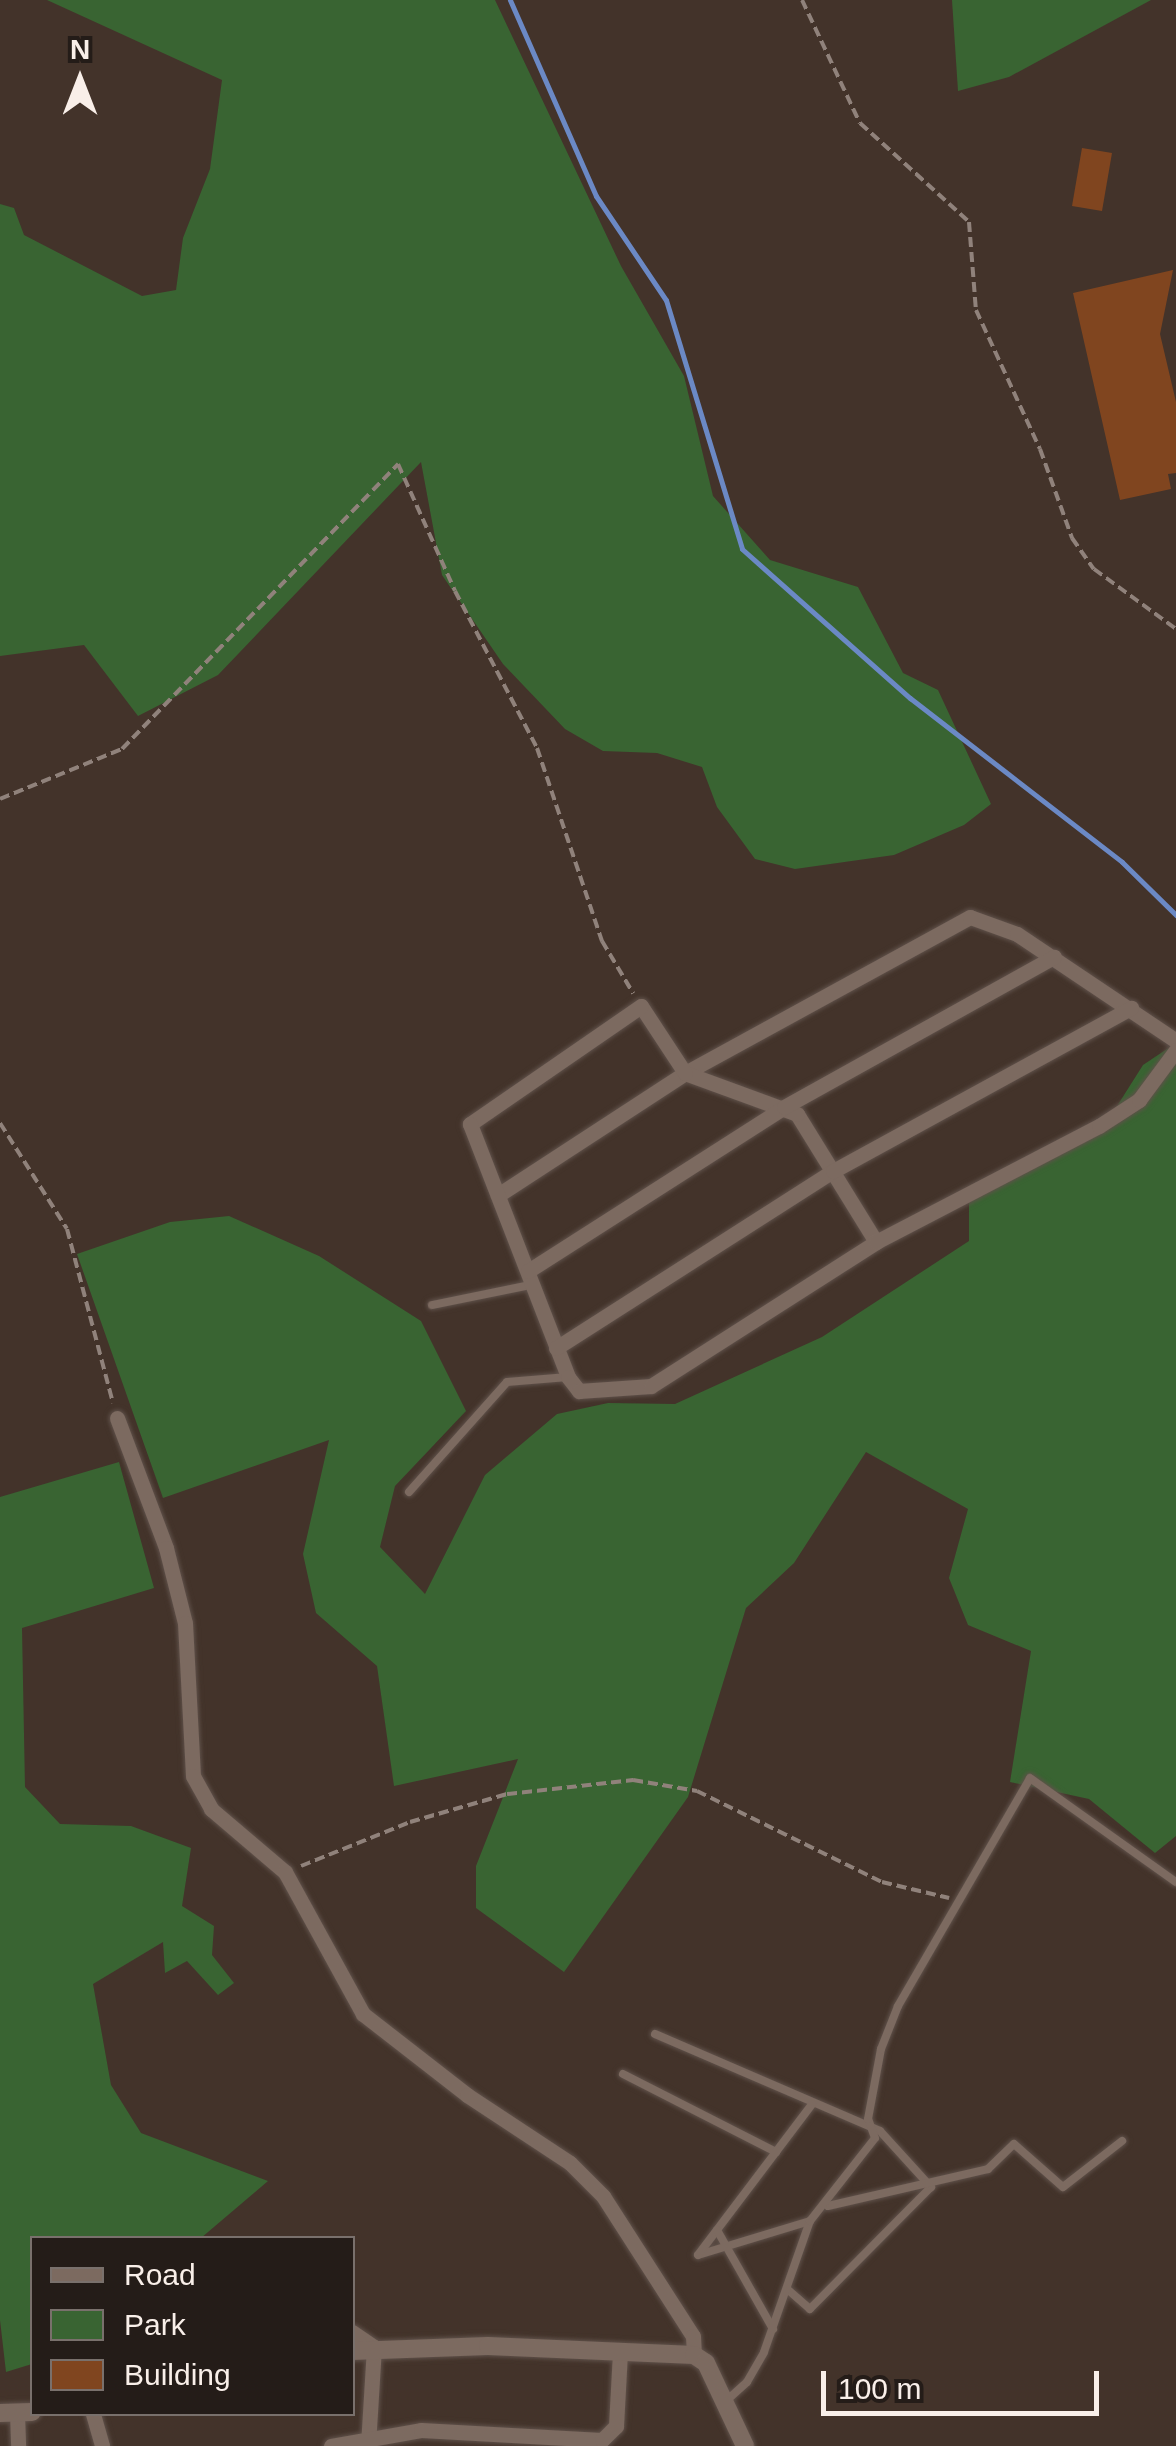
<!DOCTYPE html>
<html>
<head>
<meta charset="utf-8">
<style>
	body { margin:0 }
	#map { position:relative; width:1176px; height:2446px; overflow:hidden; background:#43332a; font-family:Helvetica,sans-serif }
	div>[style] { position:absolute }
	.green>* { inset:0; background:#396432 }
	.stream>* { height:5px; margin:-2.5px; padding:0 2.5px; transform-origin:2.5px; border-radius:2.5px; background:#6b89c5 }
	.building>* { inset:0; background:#80451f }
	.path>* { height:4px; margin-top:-2px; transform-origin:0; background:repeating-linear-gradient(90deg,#90827b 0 10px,transparent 0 15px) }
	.roads { filter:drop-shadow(0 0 2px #5f514a) drop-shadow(0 0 2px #5f514a) }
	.service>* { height:8px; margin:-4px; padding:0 4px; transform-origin:4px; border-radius:4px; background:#7c6a60 }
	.minor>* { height:15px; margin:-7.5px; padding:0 7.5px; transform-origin:7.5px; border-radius:7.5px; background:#7c6a60 }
	.tertiary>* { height:18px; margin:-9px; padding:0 9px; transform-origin:9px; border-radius:9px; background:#7c6a60 }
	span { translate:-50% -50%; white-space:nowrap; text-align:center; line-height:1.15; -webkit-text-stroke:10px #241c18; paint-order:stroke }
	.legend { position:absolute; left:30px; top:2236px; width:325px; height:180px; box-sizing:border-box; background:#241c18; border:2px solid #79706c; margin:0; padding:12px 18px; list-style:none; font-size:30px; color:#f9efe9 }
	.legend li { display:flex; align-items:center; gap:20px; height:50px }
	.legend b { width:50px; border:2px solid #79706c }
	.north { position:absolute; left:30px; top:30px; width:100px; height:100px; -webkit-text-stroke:8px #241c18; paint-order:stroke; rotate:0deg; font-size:28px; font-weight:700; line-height:40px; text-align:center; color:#f9efe9 }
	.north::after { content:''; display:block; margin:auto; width:35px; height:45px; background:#f9efe9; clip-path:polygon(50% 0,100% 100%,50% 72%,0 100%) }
	.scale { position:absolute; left:821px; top:2371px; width:278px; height:45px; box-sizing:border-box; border:5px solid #f9efe9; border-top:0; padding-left:12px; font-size:30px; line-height:35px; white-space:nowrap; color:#f9efe9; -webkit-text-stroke:8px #241c18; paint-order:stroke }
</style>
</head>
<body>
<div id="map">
	<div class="green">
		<div style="clip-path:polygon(47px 0,495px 0,621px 266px,684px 376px,713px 496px,770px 560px,858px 587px,903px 673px,938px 690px,991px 804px,964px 825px,894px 855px,795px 869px,755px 859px,717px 807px,702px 767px,657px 753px,603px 751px,565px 729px,503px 664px,442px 575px,421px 462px,218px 675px,138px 716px,84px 645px,0 656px,0 204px,14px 208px,24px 235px,142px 296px,176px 290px,183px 238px,210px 169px,222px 80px)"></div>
		<div style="clip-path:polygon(952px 0,1151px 0,1009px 77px,958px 91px)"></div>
		<div style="clip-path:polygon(1176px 1043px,1176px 1836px,1155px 1853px,1089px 1799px,1010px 1782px,1031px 1651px,968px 1625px,949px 1578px,968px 1509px,866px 1452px,794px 1563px,746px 1608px,688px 1797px,564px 1972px,476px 1908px,476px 1866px,518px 1759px,394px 1786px,377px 1666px,316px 1613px,303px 1554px,329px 1440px,163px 1498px,77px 1254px,170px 1222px,229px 1216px,319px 1256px,421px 1321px,466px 1411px,395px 1486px,380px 1547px,425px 1594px,485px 1475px,557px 1414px,608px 1403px,675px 1404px,822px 1337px,969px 1241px,969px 1186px,1112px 1114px,1143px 1065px)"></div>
		<div style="clip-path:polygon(119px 1462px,154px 1588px,22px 1628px,25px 1787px,60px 1824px,131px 1826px,191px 1848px,182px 1906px,214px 1926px,212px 1955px,234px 1983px,218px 1995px,187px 1961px,165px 1973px,163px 1942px,93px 1984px,111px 2085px,141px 2133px,268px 2181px,201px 2238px,32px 2238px,32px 2364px,6px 2372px,0 2320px,0 1497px)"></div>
	</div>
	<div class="stream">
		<div style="left:510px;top:0;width:214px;rotate:66.3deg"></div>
		<div style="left:596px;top:196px;width:125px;rotate:56.1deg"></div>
		<div style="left:666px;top:300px;width:260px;rotate:73deg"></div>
		<div style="left:742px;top:549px;width:225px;rotate:41.6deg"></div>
		<div style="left:910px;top:698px;width:268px;rotate:37.7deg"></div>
		<div style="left:1122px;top:862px;width:76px;rotate:44.5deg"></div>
	</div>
	<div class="building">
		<div style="clip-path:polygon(1082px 148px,1112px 153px,1102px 211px,1072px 206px)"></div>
		<div style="clip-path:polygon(1173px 270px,1160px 334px,1176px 402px,1176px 473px,1168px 474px,1171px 489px,1120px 500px,1073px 293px)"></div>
	</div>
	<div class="path">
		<div style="left:802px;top:0;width:136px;rotate:64.8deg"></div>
		<div style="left:860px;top:123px;width:147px;rotate:42.2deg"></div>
		<div style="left:969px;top:222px;width:88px;rotate:85.5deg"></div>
		<div style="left:976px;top:310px;width:153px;rotate:65.3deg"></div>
		<div style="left:1040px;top:449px;width:95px;rotate:70.2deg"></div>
		<div style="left:1072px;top:538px;width:38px;rotate:55deg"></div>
		<div style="left:1094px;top:569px;width:102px;rotate:36.2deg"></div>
		<div style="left:0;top:799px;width:132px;rotate:-22.3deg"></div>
		<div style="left:122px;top:749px;width:397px;rotate:-45.9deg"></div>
		<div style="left:398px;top:464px;width:139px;rotate:65.8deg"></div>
		<div style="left:455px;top:591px;width:177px;rotate:62.4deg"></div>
		<div style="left:537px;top:748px;width:204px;rotate:71.4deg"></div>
		<div style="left:602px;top:941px;width:61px;rotate:59.2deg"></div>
		<div style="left:0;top:1123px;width:125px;rotate:57.7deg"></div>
		<div style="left:67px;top:1229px;width:180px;rotate:75.2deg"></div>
		<div style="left:301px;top:1866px;width:118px;rotate:-22deg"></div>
		<div style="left:410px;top:1822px;width:101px;rotate:-16.1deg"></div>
		<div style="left:507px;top:1794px;width:127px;rotate:-6.3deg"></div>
		<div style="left:633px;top:1780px;width:65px;rotate:9.8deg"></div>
		<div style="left:697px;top:1791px;width:206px;rotate:26.2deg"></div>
		<div style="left:882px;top:1882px;width:69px;rotate:13.4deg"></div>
	</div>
	<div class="roads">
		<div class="service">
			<div style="left:432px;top:1305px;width:100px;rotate:-11.5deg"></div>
			<div style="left:409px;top:1492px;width:147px;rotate:-48.3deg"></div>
			<div style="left:507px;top:1382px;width:61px;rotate:-4.7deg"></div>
			<div style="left:655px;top:2034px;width:245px;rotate:23.3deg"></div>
			<div style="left:880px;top:2131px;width:76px;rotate:47.7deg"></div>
			<div style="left:931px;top:2187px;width:172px;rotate:134.8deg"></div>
			<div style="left:810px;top:2309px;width:30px;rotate:-139deg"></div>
			<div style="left:623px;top:2074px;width:172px;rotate:27deg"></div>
			<div style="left:828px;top:2206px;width:164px;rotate:-13deg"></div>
			<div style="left:988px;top:2169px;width:36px;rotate:-44deg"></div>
			<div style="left:1014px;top:2144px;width:65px;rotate:41.3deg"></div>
			<div style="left:1063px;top:2187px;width:75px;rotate:-37.9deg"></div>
			<div style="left:810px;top:2221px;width:117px;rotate:163.1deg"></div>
			<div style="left:698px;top:2255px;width:189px;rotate:-52.9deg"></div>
			<div style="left:717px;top:2230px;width:114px;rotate:60.5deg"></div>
			<div style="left:726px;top:2401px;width:28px;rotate:-42deg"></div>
			<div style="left:747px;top:2382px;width:34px;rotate:-60deg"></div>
			<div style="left:764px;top:2352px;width:139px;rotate:-70.7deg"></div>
			<div style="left:810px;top:2221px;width:105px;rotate:-51.9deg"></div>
			<div style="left:875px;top:2138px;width:20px;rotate:-110deg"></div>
			<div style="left:868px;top:2119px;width:71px;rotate:-79.5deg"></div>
			<div style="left:881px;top:2049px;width:46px;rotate:-68.4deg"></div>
			<div style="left:898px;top:2006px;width:263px;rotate:-59.9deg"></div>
			<div style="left:1030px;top:1778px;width:179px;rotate:35.5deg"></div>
		</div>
		<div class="minor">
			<div style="left:498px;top:1195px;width:223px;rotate:-33.1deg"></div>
			<div style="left:685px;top:1073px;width:325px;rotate:-28.7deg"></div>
			<div style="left:970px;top:917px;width:50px;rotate:19.9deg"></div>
			<div style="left:1017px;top:934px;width:192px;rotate:33.9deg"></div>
			<div style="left:876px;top:1242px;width:150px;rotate:-121.7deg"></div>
			<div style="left:797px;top:1114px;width:119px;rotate:-159.9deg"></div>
			<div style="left:685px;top:1073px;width:80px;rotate:-123.3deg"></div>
			<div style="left:641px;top:1006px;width:208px;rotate:145.4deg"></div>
			<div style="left:470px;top:1124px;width:271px;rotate:68.8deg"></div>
			<div style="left:568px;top:1377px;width:18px;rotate:52deg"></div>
			<div style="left:579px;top:1391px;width:72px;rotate:-4deg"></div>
			<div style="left:651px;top:1386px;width:267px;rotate:-32.6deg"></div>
			<div style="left:876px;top:1242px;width:251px;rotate:-27.5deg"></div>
			<div style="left:1099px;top:1126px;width:48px;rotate:-33deg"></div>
			<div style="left:1139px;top:1100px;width:62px;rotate:-53.5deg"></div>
			<div style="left:528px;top:1271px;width:304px;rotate:-32.6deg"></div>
			<div style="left:784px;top:1107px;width:309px;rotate:-29.1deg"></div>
			<div style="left:556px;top:1348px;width:329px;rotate:-32.6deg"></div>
			<div style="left:833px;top:1171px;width:340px;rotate:-28.7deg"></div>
			<div style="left:117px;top:1418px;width:139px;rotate:69.3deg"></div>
			<div style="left:166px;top:1548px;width:77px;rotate:75.8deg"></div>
			<div style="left:185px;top:1623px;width:153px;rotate:87deg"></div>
			<div style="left:193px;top:1776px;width:38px;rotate:61deg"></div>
			<div style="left:211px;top:1809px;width:97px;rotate:40.4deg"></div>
			<div style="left:285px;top:1872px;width:162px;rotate:61.2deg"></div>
			<div style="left:363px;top:2014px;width:132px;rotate:37.9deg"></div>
			<div style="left:467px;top:2095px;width:123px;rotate:33.4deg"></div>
			<div style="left:570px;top:2163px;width:47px;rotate:45deg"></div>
			<div style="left:603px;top:2196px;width:166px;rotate:57.3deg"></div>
			<div style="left:693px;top:2336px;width:19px;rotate:87deg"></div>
			<div style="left:352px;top:2332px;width:27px;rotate:34deg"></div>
			<div style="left:374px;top:2347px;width:99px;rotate:93.5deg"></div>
			<div style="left:17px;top:2413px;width:33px;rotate:88deg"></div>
			<div style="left:93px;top:2414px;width:33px;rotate:74deg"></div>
			<div style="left:331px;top:2446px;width:91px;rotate:-10.1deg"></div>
			<div style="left:421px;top:2430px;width:181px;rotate:3.2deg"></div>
			<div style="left:602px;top:2440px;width:20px;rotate:-45deg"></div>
			<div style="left:616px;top:2426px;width:75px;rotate:-86.9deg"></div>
		</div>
		<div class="tertiary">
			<div style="left:352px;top:2351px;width:136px;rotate:-2.1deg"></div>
			<div style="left:488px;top:2346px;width:206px;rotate:2.5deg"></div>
			<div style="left:694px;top:2355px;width:14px;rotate:34deg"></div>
			<div style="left:706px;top:2363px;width:92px;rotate:64.8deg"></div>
			<div style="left:0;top:2413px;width:32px;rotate:-2deg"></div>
		</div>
	</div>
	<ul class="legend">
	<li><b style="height:12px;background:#7c6a60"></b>Road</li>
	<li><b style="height:28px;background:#396432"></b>Park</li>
	<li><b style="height:28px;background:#80451f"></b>Building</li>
	</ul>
	<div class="north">N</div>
	<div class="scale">100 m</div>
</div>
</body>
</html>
